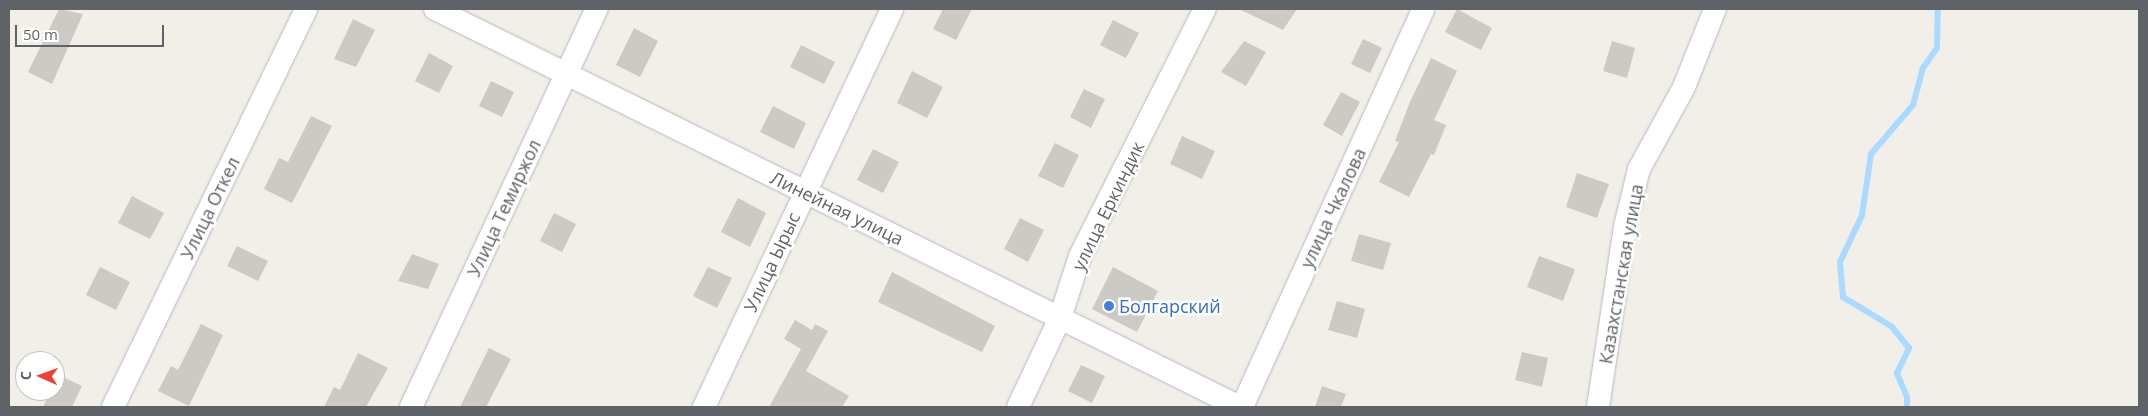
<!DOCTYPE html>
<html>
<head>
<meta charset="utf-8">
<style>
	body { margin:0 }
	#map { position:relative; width:2148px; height:416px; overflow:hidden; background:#f1efe8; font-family:"Open Sans",sans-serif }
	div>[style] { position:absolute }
	.stream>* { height:6px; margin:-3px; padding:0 3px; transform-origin:3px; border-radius:3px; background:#aadaff }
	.building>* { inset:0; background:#cccac5 }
	.roads { filter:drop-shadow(0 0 1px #b5b8bc) drop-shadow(0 0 1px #b5b8bc) }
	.minor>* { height:22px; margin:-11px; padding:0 11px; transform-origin:11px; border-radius:11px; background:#fff }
	.dots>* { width:14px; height:14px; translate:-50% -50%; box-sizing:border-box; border:2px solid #fff; border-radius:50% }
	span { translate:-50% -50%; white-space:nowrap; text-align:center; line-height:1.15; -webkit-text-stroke:5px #fff; paint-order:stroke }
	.street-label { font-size:18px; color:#5f6368 }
	.shop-label { font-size:18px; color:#366cbe }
	.left { translate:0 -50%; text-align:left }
	.frame { position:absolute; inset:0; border:10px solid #5f6368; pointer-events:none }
	.north { position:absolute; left:15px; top:351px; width:50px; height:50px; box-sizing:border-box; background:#fff; border:1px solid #bfc1c3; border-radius:50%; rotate:272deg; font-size:14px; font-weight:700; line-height:20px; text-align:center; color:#5f6368 }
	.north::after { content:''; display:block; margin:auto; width:18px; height:22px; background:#ea4335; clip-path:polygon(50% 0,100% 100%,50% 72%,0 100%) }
	.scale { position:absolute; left:15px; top:25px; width:149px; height:22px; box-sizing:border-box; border:2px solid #5f6368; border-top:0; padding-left:6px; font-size:15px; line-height:18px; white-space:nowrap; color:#5f6368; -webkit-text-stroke:4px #fff; paint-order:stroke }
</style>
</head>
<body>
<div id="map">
	<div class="stream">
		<div style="left:1907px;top:407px;width:10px;rotate:-90deg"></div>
		<div style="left:1907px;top:397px;width:26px;rotate:-113deg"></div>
		<div style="left:1897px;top:373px;width:28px;rotate:-64deg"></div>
		<div style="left:1909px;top:348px;width:28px;rotate:-129deg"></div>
		<div style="left:1891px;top:326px;width:56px;rotate:-148.9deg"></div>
		<div style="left:1843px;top:297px;width:35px;rotate:-95deg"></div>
		<div style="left:1840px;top:262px;width:52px;rotate:-64.9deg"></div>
		<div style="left:1862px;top:215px;width:62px;rotate:-81.6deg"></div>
		<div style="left:1871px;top:154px;width:65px;rotate:-49.4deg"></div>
		<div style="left:1913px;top:105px;width:38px;rotate:-75deg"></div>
		<div style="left:1923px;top:68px;width:24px;rotate:-55deg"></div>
		<div style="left:1937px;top:48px;width:39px;rotate:-89deg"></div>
	</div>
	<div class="building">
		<div style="clip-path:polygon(59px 9px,83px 14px,52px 84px,28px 72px)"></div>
		<div style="clip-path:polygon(943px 9px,972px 9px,956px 40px,933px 29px)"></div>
		<div style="clip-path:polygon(1239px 9px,1297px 9px,1283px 30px)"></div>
		<div style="clip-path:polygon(1457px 9px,1492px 28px,1481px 50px,1445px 32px)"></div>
		<div style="clip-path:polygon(353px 19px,375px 30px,356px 67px,334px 59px)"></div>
		<div style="clip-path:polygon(1113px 20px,1139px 33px,1126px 58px,1100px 45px)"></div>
		<div style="clip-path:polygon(634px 28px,658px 41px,640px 77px,616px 65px)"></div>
		<div style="clip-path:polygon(1363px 39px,1382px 48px,1370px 73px,1351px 64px)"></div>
		<div style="clip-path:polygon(1244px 41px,1266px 52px,1246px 86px,1221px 72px)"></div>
		<div style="clip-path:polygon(1612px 41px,1635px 48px,1627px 78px,1603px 71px)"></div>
		<div style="clip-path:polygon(801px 45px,835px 62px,824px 84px,790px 67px)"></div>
		<div style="clip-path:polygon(429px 53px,453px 66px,439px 93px,415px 81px)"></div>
		<div style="clip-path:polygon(1431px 58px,1457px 71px,1434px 120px,1446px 125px,1434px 155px,1431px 154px,1409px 197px,1379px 182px,1399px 142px,1395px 141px,1410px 102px)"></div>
		<div style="clip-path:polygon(912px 71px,943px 87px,927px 118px,897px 103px)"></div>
		<div style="clip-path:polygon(491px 81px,514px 92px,502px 117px,479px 106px)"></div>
		<div style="clip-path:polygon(1084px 89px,1105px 99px,1091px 128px,1070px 117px)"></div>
		<div style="clip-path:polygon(1341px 92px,1360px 102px,1342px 136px,1323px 125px)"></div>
		<div style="clip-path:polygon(773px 106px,806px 123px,794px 149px,760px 132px)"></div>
		<div style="clip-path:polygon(311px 116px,332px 126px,292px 203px,264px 189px,279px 158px,288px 162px)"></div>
		<div style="clip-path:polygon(1182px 136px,1215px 151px,1202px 179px,1170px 164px)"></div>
		<div style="clip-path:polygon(1055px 143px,1079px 155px,1063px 188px,1038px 176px)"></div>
		<div style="clip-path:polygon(873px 149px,899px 162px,883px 193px,857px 180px)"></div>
		<div style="clip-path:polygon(1577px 173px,1609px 184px,1597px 218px,1566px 207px)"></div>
		<div style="clip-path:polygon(132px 196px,164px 213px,150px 239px,118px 223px)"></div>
		<div style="clip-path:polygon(738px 198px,766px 213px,750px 247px,721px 232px)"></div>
		<div style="clip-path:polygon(554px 213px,576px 224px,562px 252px,540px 241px)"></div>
		<div style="clip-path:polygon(1020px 218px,1044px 230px,1028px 262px,1004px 249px)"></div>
		<div style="clip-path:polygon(1359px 234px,1391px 243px,1383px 270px,1351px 261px)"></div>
		<div style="clip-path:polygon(237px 246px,268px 261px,258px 281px,227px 266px)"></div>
		<div style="clip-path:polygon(412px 254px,439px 264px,428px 289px,398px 281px)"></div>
		<div style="clip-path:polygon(1539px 256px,1575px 269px,1563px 301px,1527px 287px)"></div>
		<div style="clip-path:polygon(100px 267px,130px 282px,116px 310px,86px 295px)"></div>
		<div style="clip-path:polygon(708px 267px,732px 278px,717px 308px,693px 296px)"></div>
		<div style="clip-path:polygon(1113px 267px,1158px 291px,1137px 332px,1092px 309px)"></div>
		<div style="clip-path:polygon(892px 272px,995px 326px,982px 352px,878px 302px)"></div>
		<div style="clip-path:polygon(1337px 301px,1365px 309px,1357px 338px,1328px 330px)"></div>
		<div style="clip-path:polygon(795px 320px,812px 330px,815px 324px,828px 331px,806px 371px,849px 396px,842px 407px,769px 407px,801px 349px,784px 339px)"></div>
		<div style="clip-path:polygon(201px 324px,223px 335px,189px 406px,158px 391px,171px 366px,178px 370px)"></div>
		<div style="clip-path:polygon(489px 348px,511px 359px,486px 407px,460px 407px)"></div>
		<div style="clip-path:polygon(1522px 352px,1548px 358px,1542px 387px,1515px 380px)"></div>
		<div style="clip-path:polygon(358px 353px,388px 368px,366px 407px,324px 407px,334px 387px,340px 390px)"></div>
		<div style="clip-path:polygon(1081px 365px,1105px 376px,1092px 403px,1068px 391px)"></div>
		<div style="clip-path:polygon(59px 375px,82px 386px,72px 407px,43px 407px,51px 391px,55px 391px)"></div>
		<div style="clip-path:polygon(1322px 386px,1346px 394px,1341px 407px,1315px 407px)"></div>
	</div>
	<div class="roads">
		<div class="minor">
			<div style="left:435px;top:9px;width:898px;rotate:26.31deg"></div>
			<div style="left:113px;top:407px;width:442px;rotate:-64.1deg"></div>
			<div style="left:411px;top:407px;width:439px;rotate:-65deg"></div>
			<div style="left:704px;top:407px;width:440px;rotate:-64.7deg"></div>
			<div style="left:1018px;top:407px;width:98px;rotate:-64.7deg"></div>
			<div style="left:1060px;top:318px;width:65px;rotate:-72.1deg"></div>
			<div style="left:1080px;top:256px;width:277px;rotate:-63.2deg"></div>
			<div style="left:1242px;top:407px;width:437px;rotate:-65.5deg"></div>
			<div style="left:1598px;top:407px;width:183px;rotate:-81.5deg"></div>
			<div style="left:1625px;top:226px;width:59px;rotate:-76.2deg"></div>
			<div style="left:1639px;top:169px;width:94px;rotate:-61.2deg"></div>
			<div style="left:1684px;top:87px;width:84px;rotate:-68.3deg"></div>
		</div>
	</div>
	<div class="dots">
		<div style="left:1109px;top:306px;background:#3f7fe0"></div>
	</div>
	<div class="street-label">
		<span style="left:1108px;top:206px;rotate:-64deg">улица Еркиндик</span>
		<span style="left:210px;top:208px;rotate:-64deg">Улица Откел</span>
		<span style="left:504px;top:208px;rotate:-65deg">Улица Темиржол</span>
		<span style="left:837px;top:208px;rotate:26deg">Линейная улица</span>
		<span style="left:1333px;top:208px;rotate:-65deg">улица Чкалова</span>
		<span style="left:772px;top:262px;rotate:-65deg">Улица Ырыс</span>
		<span style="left:1621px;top:274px;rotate:-80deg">Казахстанская улица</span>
	</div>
	<div class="shop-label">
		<span class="left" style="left:1119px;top:306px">Болгарский</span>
	</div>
	<div class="frame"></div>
	<div class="north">С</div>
	<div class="scale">50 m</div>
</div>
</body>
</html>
